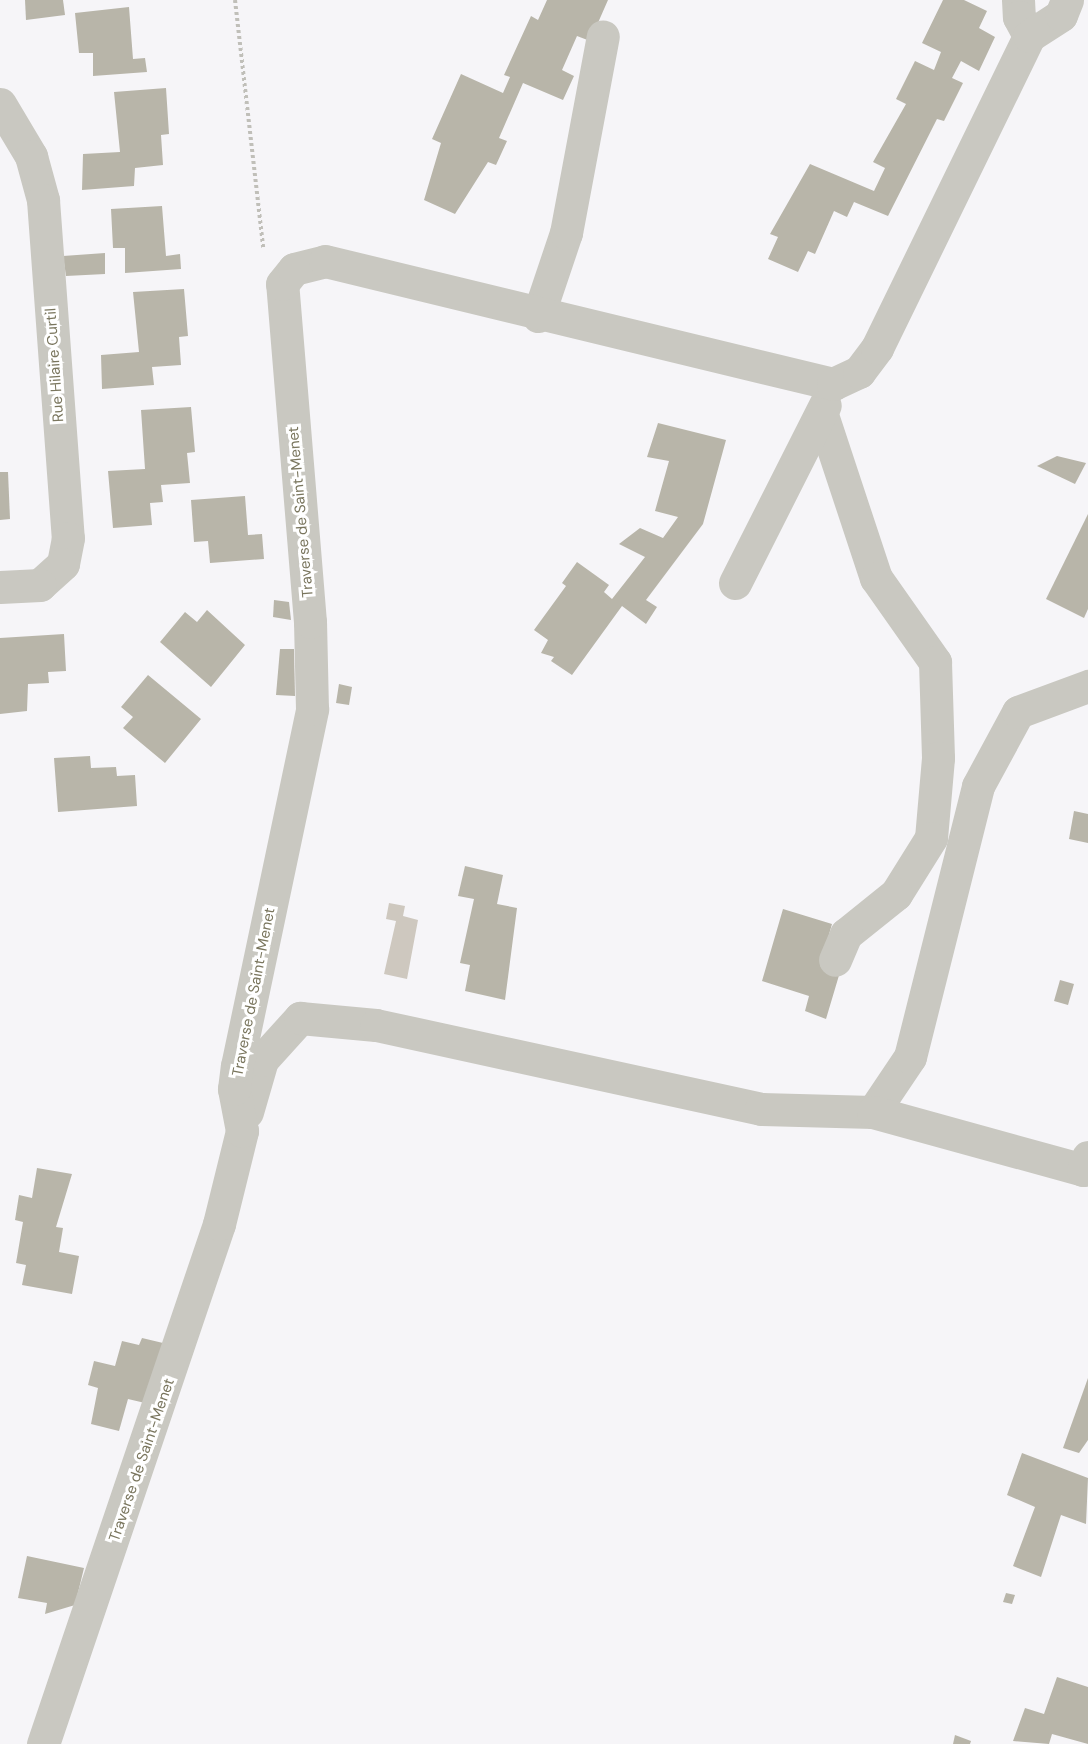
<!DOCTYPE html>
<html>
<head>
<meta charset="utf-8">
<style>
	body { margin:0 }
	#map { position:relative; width:1088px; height:1744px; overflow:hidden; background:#f6f5f8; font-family:"DM Sans",sans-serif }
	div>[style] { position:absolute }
	.water>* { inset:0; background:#cec8bf }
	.building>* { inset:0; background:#b8b5a9 }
	.path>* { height:4px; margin-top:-2px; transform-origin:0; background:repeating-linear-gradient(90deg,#c0bfb9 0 3px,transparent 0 6px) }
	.minor>* { height:33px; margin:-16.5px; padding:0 16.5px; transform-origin:16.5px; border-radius:16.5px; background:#c9c8c1 }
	span { translate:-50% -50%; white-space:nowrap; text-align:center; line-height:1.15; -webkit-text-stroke:6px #fff; paint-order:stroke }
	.street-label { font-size:15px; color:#7a765e }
</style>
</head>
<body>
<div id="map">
	<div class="water">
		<div style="clip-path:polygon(389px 903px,405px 906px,403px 916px,418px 920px,407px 979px,384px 974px,396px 921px,386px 919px)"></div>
	</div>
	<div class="building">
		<div style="clip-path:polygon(25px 0,63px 0,65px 15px,26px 20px)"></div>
		<div style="clip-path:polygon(547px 0,608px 0,590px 41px,577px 36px,562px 70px,574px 76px,563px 100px,523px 83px,499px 138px,507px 141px,496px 165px,488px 162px,455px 214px,424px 200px,441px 143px,432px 139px,461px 74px,503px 93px,510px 77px,504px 75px,531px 16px,538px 20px)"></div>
		<div style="clip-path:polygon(943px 0,964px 0,987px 11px,979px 28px,995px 37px,979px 71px,961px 61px,952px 78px,963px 83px,944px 121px,937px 119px,888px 216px,854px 202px,847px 217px,834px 211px,815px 254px,808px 251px,798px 272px,768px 259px,778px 237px,770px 234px,810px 164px,874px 191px,885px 168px,873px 162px,906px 104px,896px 99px,915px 61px,934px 70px,941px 52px,922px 43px)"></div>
		<div style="clip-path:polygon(129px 7px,133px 59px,145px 58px,147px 72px,93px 76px,93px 53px,79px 53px,75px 13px)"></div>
		<div style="clip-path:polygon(166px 88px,169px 134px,161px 135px,163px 165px,135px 168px,134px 186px,82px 190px,83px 154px,120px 152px,114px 92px)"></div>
		<div style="clip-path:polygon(162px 206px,166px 256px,180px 254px,181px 269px,125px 273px,125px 248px,113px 248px,111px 209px)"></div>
		<div style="clip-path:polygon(105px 253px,105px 274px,66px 276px,63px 256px)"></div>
		<div style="clip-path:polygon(184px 289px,188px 336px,179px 337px,181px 365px,152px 367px,154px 385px,102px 389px,101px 355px,139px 352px,133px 292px)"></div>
		<div style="clip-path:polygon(191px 407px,195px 452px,187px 453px,190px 483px,161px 485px,163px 502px,150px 503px,152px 525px,113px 528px,108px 471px,145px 469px,141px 410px)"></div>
		<div style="clip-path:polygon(658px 423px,726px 440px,703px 524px,646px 600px,657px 607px,646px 624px,622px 606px,572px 675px,551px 661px,554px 657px,541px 653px,548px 640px,534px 630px,566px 586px,562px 583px,577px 562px,609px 585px,604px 592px,612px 599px,645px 557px,619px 544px,640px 528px,663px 538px,678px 517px,655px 511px,669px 461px,647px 457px)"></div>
		<div style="clip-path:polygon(1057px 456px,1086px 463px,1075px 484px,1037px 466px)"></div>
		<div style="clip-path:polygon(0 472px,8px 472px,10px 519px,0 520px)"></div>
		<div style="clip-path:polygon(245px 496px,248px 535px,262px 534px,264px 559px,210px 563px,208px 541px,194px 542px,191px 500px)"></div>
		<div style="clip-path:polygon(1088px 514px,1088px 609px,1084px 618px,1046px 599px)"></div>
		<div style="clip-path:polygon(274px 600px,289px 602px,291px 620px,273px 617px)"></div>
		<div style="clip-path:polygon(207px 610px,245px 645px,211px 687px,160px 642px,185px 612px,197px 622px)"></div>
		<div style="clip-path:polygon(64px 634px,66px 671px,48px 672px,49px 683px,28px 684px,27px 711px,0 714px,0 638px)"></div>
		<div style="clip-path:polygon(280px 649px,294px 649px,295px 696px,276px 695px)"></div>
		<div style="clip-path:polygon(148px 675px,201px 719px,165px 763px,123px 728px,133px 717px,121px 707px)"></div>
		<div style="clip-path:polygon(339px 684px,352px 687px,349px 705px,336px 703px)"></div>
		<div style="clip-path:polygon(90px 756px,91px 768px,116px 767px,117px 776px,135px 775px,137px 806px,58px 812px,54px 758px)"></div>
		<div style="clip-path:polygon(1074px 811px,1088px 814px,1088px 843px,1069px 839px)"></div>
		<div style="clip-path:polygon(465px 866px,503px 875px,497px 904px,517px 908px,505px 1000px,465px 991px,470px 965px,460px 963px,474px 899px,458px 896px)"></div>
		<div style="clip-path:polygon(783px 909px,832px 924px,820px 966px,840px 972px,826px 1019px,805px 1011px,809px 996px,762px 981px)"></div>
		<div style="clip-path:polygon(1060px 980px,1074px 984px,1068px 1005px,1054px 1001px)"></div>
		<div style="clip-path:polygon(37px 1168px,72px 1174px,56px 1227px,63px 1228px,59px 1252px,79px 1256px,72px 1294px,22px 1285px,26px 1265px,16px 1263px,23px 1222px,15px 1220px,19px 1195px,32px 1198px)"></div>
		<div style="clip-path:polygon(142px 1338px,163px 1343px,145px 1403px,128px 1399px,119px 1431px,91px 1424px,98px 1388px,88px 1385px,94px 1361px,115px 1366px,122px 1341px,139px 1345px)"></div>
		<div style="clip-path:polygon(1088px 1378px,1088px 1440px,1079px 1453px,1063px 1448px)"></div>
		<div style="clip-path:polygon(1022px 1453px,1088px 1478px,1086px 1524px,1061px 1515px,1041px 1577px,1013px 1566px,1035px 1507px,1007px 1495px)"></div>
		<div style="clip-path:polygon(27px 1556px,84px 1568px,75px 1605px,45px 1614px,47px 1603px,18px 1598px)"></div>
		<div style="clip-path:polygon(1006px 1593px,1015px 1595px,1012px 1604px,1003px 1602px)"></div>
		<div style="clip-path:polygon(1057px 1677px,1088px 1687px,1088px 1744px,1052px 1734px,1049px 1744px,1013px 1741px,1025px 1708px,1044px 1714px)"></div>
		<div style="clip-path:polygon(955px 1735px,971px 1741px,970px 1744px,953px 1744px)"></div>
	</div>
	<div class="path">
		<div style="left:235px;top:0;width:249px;rotate:83.5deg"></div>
	</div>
	<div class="minor">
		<div style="left:1018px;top:0;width:17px;rotate:87deg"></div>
		<div style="left:1019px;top:17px;width:21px;rotate:62deg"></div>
		<div style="left:0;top:104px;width:61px;rotate:59.2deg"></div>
		<div style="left:31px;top:156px;width:46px;rotate:74.7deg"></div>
		<div style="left:43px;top:200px;width:339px;rotate:85.8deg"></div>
		<div style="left:68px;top:538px;width:26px;rotate:101deg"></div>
		<div style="left:63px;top:564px;width:31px;rotate:138deg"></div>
		<div style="left:40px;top:585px;width:40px;rotate:177.1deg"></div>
		<div style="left:538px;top:316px;width:88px;rotate:-71.4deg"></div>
		<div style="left:566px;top:233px;width:200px;rotate:-79.4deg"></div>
		<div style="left:822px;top:415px;width:172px;rotate:71.7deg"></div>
		<div style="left:876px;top:578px;width:103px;rotate:54.9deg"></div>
		<div style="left:935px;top:662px;width:96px;rotate:88.2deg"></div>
		<div style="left:938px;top:758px;width:80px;rotate:95deg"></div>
		<div style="left:931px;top:838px;width:66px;rotate:122deg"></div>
		<div style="left:896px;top:894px;width:64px;rotate:141.3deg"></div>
		<div style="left:846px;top:934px;width:28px;rotate:113deg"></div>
		<div style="left:735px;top:583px;width:199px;rotate:-63.2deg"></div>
		<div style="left:247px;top:1112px;width:54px;rotate:-73.9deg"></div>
		<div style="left:262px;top:1060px;width:57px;rotate:-47.9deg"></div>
		<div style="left:300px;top:1018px;width:76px;rotate:5.3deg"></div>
		<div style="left:376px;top:1025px;width:394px;rotate:12.3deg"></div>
		<div style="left:761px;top:1109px;width:112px;rotate:1.5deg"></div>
		<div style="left:873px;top:1112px;width:66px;rotate:-56.1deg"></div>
		<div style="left:910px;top:1057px;width:279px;rotate:-75.9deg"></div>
		<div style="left:978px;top:786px;width:84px;rotate:-61.6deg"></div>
		<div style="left:1018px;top:712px;width:75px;rotate:-20.4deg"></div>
		<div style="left:873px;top:1112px;width:218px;rotate:15.4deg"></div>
		<div style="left:1083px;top:1170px;width:14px;rotate:-69deg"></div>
		<div style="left:43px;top:1744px;width:549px;rotate:-71.3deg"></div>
		<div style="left:219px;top:1224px;width:96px;rotate:-76.1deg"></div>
		<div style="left:242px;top:1131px;width:43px;rotate:-100.8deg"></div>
		<div style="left:234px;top:1089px;width:23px;rotate:-83deg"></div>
		<div style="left:237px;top:1066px;width:365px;rotate:-78.1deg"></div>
		<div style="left:312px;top:709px;width:87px;rotate:-91.3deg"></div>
		<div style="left:310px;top:622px;width:339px;rotate:-94.7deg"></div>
		<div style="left:282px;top:284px;width:19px;rotate:-51deg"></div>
		<div style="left:294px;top:269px;width:32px;rotate:-14deg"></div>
		<div style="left:325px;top:261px;width:523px;rotate:13.61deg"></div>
		<div style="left:833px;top:384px;width:29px;rotate:-25deg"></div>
		<div style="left:859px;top:372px;width:30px;rotate:-53deg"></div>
		<div style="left:877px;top:348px;width:347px;rotate:-64deg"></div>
		<div style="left:1029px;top:36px;width:38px;rotate:-33deg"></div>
		<div style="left:1061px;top:15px;width:16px;rotate:-68deg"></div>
	</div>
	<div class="street-label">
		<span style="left:55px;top:365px;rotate:-94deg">Rue Hilaire Curtil</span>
		<span style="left:301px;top:512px;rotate:-95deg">Traverse de Saint-Menet</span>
		<span style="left:254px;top:992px;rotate:-79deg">Traverse de Saint-Menet</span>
		<span style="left:142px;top:1460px;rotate:-71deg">Traverse de Saint-Menet</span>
	</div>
</div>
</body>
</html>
